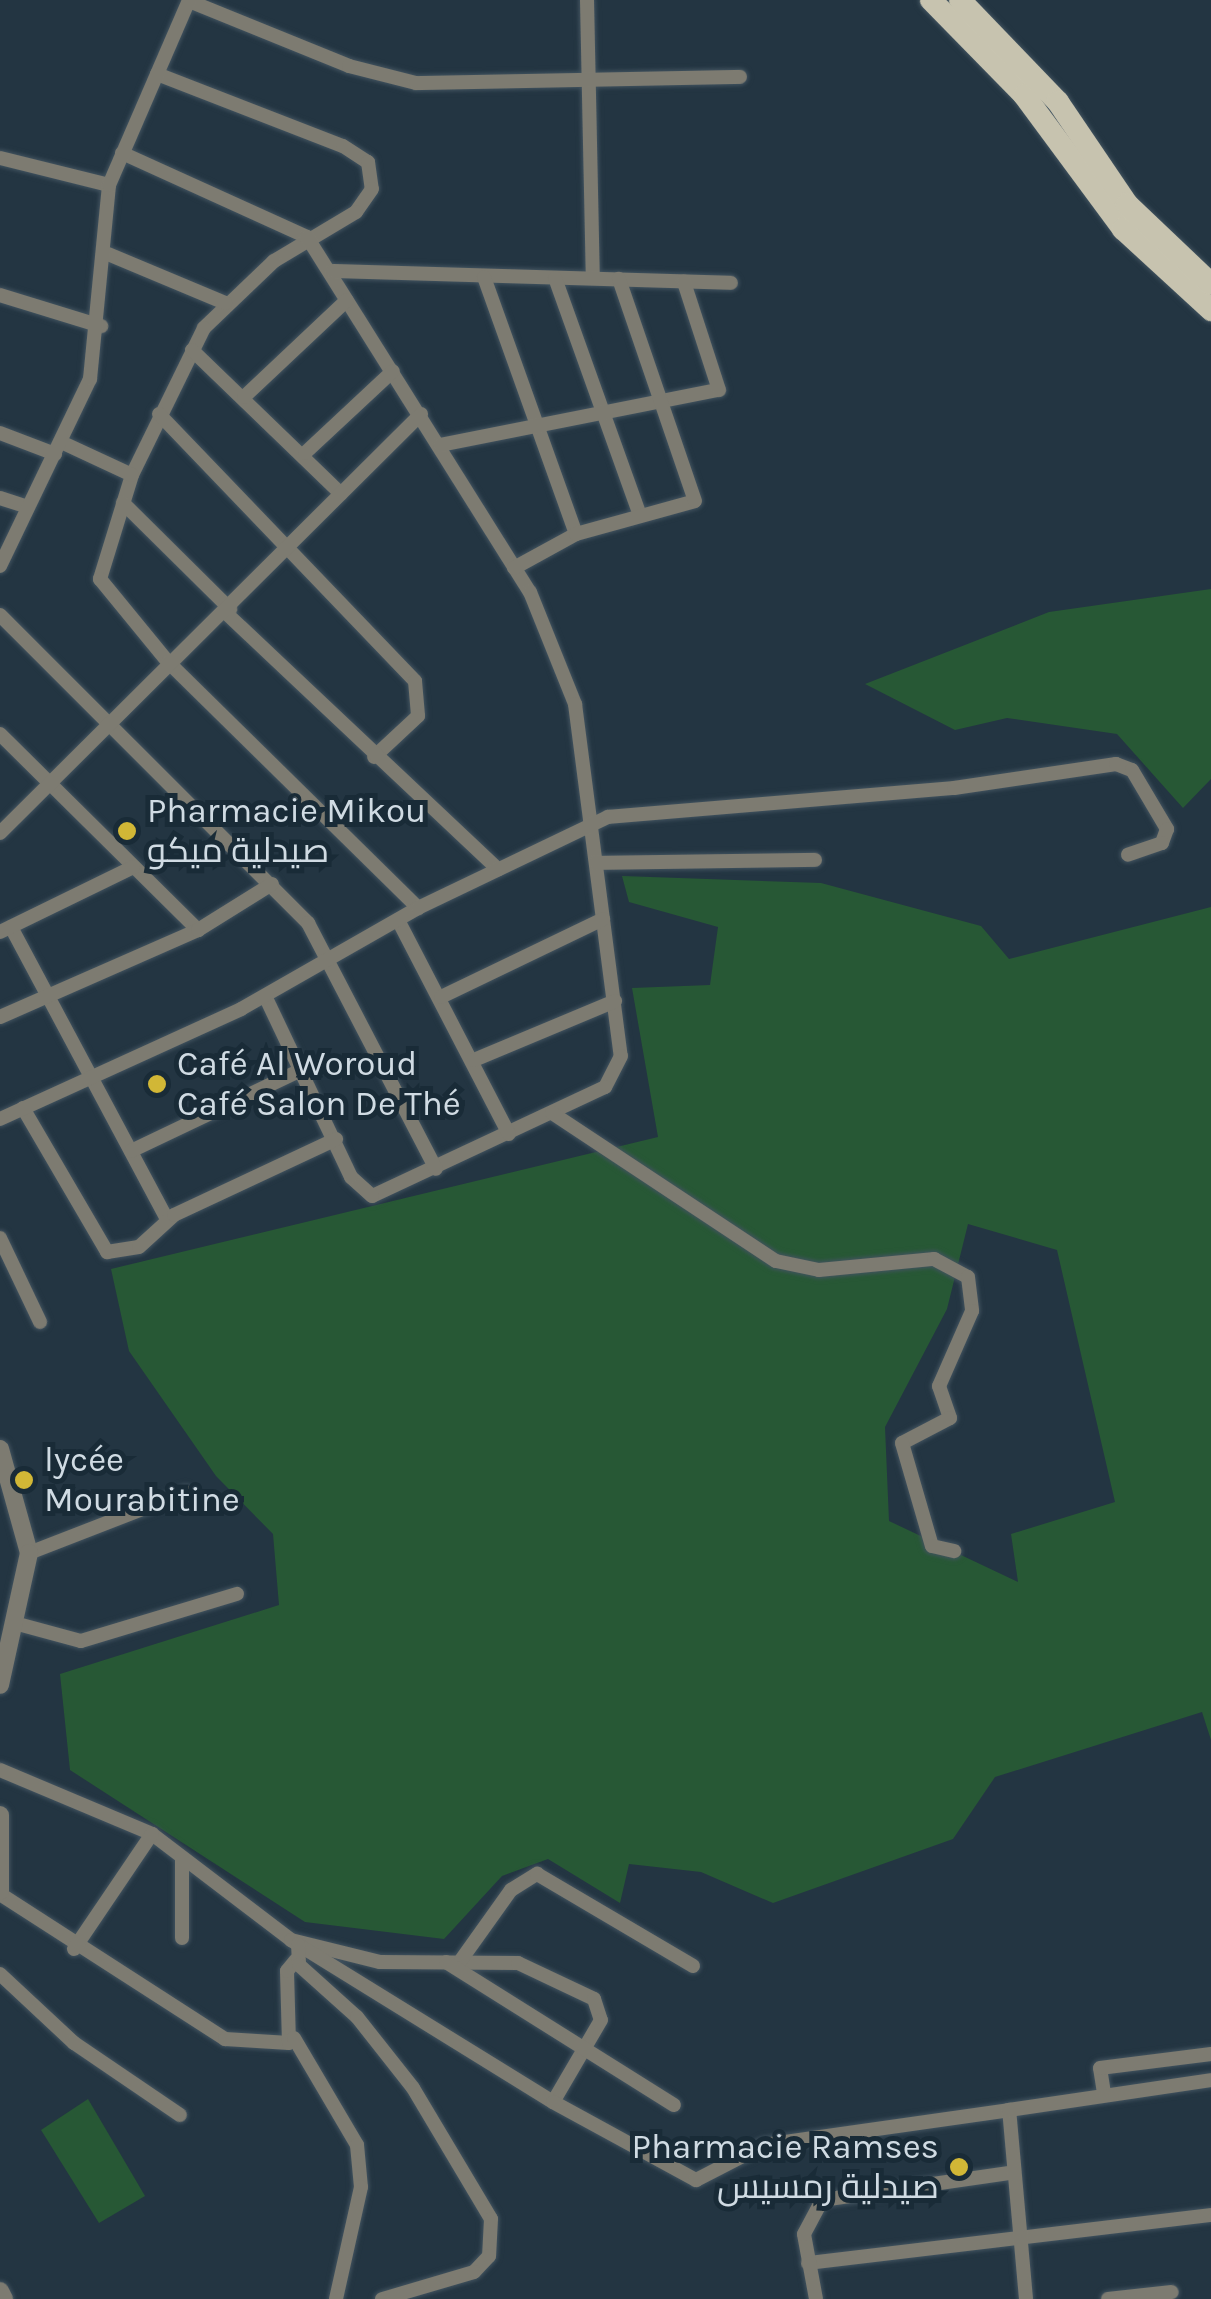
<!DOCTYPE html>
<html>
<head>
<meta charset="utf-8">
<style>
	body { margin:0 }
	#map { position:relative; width:1211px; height:2299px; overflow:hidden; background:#233542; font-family:Karla,Cairo,sans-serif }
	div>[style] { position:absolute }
	.green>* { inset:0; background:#275835 }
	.roads { filter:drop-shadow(0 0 2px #42535f) drop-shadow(0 0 2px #42535f) }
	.minor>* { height:14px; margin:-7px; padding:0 7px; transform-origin:7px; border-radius:7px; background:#7d7b71 }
	.tertiary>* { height:18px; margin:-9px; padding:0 9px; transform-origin:9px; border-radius:9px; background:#7d7b71 }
	.primary>* { height:22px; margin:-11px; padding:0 11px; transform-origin:11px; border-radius:11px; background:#c7c3af }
	.dots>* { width:28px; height:28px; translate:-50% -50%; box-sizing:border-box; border:5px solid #192b37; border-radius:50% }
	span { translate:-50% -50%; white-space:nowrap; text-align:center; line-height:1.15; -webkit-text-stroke:10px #192b37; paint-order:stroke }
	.poi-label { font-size:35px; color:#d0dbe3 }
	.left { translate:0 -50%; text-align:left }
	.right { translate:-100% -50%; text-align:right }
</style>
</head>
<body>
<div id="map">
	<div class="green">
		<div style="clip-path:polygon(1211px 589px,1211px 779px,1183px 808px,1117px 734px,1007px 718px,955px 730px,865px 684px,1049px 612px)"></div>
		<div style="clip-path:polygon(evenodd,622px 876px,821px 883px,981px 926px,1009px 959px,1211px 907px,1211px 1740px,1202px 1712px,995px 1777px,953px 1839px,773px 1903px,701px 1872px,629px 1864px,620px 1903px,548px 1859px,502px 1876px,444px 1939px,305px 1922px,70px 1770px,60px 1674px,279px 1605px,273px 1534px,216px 1476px,129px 1351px,111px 1269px,658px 1137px,632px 988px,710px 985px,718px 927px,629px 902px,622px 876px,968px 1224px,1057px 1250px,1115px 1502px,1011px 1534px,1018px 1582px,889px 1521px,885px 1427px,947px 1309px,968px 1224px)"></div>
		<div style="clip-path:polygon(88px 2099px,145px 2196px,99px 2223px,41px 2130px)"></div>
	</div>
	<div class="roads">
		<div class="minor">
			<div style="left:587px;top:0;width:278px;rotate:88.8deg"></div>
			<div style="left:189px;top:1px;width:173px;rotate:22.1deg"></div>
			<div style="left:349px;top:66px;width:69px;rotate:14.2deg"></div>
			<div style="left:416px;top:83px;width:324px;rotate:-1.1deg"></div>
			<div style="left:157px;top:74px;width:199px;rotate:21.2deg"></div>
			<div style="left:343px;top:146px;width:30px;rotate:33deg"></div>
			<div style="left:368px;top:162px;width:27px;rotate:82deg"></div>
			<div style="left:372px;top:189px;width:28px;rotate:125deg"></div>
			<div style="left:356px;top:212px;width:96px;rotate:149.1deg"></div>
			<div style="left:274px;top:261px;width:97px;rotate:136.3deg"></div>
			<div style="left:204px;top:328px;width:164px;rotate:116.1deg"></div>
			<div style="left:132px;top:475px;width:109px;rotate:107.1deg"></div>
			<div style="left:100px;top:579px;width:107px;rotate:50.7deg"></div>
			<div style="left:168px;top:662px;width:351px;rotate:44.5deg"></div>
			<div style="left:122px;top:153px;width:203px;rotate:24.4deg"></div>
			<div style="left:307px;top:237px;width:419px;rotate:57.9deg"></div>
			<div style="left:530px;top:592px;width:121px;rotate:68.1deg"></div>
			<div style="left:575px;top:704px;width:355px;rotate:82.6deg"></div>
			<div style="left:621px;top:1056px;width:35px;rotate:117deg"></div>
			<div style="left:605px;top:1087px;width:257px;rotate:154.9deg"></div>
			<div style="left:372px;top:1196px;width:28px;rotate:-138deg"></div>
			<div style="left:351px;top:1177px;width:200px;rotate:-115.4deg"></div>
			<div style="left:0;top:158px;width:112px;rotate:13.9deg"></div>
			<div style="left:108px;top:254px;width:127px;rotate:22.7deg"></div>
			<div style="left:333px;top:271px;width:398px;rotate:1.7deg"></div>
			<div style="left:484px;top:277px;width:273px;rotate:70.3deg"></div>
			<div style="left:555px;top:278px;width:250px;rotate:70.3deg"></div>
			<div style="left:0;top:295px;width:106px;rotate:17.1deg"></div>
			<div style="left:192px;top:350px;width:207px;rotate:44deg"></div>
			<div style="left:244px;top:397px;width:141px;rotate:-43.3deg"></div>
			<div style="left:159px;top:414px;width:370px;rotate:46.2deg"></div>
			<div style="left:415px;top:681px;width:35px;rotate:85deg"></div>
			<div style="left:418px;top:716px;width:60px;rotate:137deg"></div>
			<div style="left:0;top:433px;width:59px;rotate:20.9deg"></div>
			<div style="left:61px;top:442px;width:78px;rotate:24.9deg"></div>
			<div style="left:440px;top:445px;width:284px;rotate:-11.2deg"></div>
			<div style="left:719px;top:390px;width:114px;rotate:-108deg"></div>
			<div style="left:305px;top:453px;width:120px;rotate:-43deg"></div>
			<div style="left:0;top:498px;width:29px;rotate:18deg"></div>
			<div style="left:123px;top:503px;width:151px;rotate:44.7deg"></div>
			<div style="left:0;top:566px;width:208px;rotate:-64.3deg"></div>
			<div style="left:90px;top:379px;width:195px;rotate:-84.4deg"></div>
			<div style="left:109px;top:185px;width:202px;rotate:-66.6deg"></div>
			<div style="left:514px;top:568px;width:71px;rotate:-28.7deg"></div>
			<div style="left:576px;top:534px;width:123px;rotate:-15.5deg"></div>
			<div style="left:695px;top:501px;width:235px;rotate:-108.9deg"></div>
			<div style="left:226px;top:613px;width:374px;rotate:43.3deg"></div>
			<div style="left:0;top:615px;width:436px;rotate:45deg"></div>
			<div style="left:308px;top:923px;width:277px;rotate:62.5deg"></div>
			<div style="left:0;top:734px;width:279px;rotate:44.7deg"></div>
			<div style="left:0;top:833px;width:594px;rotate:-44.86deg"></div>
			<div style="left:596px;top:863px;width:219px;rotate:-0.8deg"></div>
			<div style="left:398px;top:920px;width:241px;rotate:62.6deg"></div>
			<div style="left:11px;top:927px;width:331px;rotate:61.9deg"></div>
			<div style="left:0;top:932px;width:148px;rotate:-26deg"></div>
			<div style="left:441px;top:997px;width:180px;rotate:-25.7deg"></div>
			<div style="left:0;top:1017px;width:216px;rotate:-23.7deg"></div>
			<div style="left:198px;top:930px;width:87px;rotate:-31.9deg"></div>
			<div style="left:474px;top:1060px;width:153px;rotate:-22.7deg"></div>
			<div style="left:23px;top:1108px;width:167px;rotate:59.7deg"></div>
			<div style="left:107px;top:1252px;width:32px;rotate:-9deg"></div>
			<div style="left:139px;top:1247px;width:47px;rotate:-42.4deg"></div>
			<div style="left:174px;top:1215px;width:179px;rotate:-25.1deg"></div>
			<div style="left:552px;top:1113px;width:268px;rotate:33.5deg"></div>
			<div style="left:776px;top:1261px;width:44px;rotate:11.8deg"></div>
			<div style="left:819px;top:1270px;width:116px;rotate:-5.5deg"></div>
			<div style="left:934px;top:1259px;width:38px;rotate:28deg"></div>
			<div style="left:968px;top:1277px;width:34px;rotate:83deg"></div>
			<div style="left:972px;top:1311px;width:82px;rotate:113.7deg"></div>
			<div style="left:939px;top:1386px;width:34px;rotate:71deg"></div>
			<div style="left:950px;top:1418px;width:54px;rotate:152.5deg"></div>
			<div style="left:902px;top:1443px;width:107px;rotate:73.8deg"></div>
			<div style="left:932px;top:1546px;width:23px;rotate:13deg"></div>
			<div style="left:0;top:1119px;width:265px;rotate:-24.5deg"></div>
			<div style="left:241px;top:1009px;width:204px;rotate:-29.7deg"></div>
			<div style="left:418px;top:908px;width:211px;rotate:-25.6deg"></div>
			<div style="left:608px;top:817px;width:347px;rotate:-4.8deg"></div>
			<div style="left:954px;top:788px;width:164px;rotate:-8.4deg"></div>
			<div style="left:1116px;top:764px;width:17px;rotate:21deg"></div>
			<div style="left:1132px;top:770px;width:69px;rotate:59.3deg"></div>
			<div style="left:1167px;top:829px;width:15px;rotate:110deg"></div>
			<div style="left:1162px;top:843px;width:36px;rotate:161deg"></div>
			<div style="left:131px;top:1151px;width:188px;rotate:-25.5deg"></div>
			<div style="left:0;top:1238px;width:93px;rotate:64.5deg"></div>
			<div style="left:29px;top:1553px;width:168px;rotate:-21.2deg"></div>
			<div style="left:18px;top:1624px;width:65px;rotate:15.1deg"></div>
			<div style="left:81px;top:1641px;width:163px;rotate:-16.8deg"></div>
			<div style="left:0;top:1770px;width:165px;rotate:22.8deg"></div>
			<div style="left:152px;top:1834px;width:175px;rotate:37.3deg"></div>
			<div style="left:291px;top:1940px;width:92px;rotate:13.9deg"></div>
			<div style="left:380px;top:1962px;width:138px;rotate:0.4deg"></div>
			<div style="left:518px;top:1963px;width:84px;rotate:25.3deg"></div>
			<div style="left:594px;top:1999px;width:22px;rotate:72deg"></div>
			<div style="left:601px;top:2020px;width:95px;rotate:120.3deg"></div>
			<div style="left:553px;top:2102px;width:308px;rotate:-148.3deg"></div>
			<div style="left:0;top:1894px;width:268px;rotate:32.8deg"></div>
			<div style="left:225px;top:2039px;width:64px;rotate:3.6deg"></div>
			<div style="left:289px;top:2043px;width:72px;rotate:-91.6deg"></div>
			<div style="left:287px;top:1971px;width:14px;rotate:-51deg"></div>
			<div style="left:182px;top:1938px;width:80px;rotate:-90deg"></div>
			<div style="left:298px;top:1944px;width:21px;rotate:87deg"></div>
			<div style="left:299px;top:1965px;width:78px;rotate:41.9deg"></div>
			<div style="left:357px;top:2017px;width:90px;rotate:51.7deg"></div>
			<div style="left:413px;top:2088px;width:152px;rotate:59.2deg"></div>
			<div style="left:491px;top:2219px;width:37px;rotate:93deg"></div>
			<div style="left:489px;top:2256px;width:22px;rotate:133deg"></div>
			<div style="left:474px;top:2272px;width:96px;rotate:163.6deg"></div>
			<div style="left:74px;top:1949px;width:139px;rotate:-55.9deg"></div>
			<div style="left:461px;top:1960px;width:86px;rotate:-54.5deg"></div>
			<div style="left:511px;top:1890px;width:31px;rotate:-32deg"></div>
			<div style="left:537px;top:1874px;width:181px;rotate:30.5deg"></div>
			<div style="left:446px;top:1962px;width:269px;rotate:32.1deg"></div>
			<div style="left:0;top:1974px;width:101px;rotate:43deg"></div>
			<div style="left:74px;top:2043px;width:128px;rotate:34.2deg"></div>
			<div style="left:294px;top:2038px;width:124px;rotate:59.5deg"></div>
			<div style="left:357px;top:2145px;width:42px;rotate:84.6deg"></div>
			<div style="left:361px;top:2187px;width:115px;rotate:102.6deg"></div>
			<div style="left:1104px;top:2093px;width:25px;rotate:-99deg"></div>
			<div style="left:1100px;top:2068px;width:112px;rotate:-7.2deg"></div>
			<div style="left:553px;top:2102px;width:163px;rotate:28.6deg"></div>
			<div style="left:696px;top:2180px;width:76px;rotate:-27.2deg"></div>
			<div style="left:764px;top:2145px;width:247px;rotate:-8.1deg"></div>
			<div style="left:808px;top:2263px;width:406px;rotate:-6.8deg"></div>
			<div style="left:816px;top:2299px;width:66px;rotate:-100.5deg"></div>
			<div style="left:804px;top:2234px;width:38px;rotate:-62deg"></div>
			<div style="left:822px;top:2200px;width:189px;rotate:-8.2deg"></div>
			<div style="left:1026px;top:2299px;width:190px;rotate:-95.1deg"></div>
			<div style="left:1009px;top:2110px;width:204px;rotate:-8.4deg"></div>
			<div style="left:1108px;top:2299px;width:64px;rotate:-6.2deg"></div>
		</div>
		<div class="tertiary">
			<div style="left:0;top:1449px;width:108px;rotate:74.4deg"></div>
			<div style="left:29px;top:1553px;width:135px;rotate:102.4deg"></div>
			<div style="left:0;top:1815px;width:76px;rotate:90deg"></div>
			<div style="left:0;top:2291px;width:9px;rotate:63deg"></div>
		</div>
		<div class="primary">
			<div style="left:931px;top:0;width:133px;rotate:45.6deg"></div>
			<div style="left:1024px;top:95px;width:167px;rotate:53.5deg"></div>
			<div style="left:1123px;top:229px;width:120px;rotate:42.6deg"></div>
			<div style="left:960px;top:0;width:141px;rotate:46.1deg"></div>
			<div style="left:1058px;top:102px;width:123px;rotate:55.9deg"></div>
			<div style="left:1127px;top:204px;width:116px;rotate:43.6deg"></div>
		</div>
	</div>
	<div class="dots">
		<div style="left:127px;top:831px;background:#d1b736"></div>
		<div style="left:157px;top:1084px;background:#d1b736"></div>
		<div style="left:24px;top:1480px;background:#d1b736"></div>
		<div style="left:959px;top:2167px;background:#d1b736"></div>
	</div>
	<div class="poi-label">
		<span class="left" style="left:147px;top:831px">Pharmacie Mikou<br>صيدلية ميكو</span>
		<span class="left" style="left:177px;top:1084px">Café Al Woroud<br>Café Salon De Thé</span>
		<span class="left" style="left:44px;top:1480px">lycée<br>Mourabitine</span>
		<span class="right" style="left:939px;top:2167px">Pharmacie Ramses<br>صيدلية رمسيس</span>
	</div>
</div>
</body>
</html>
